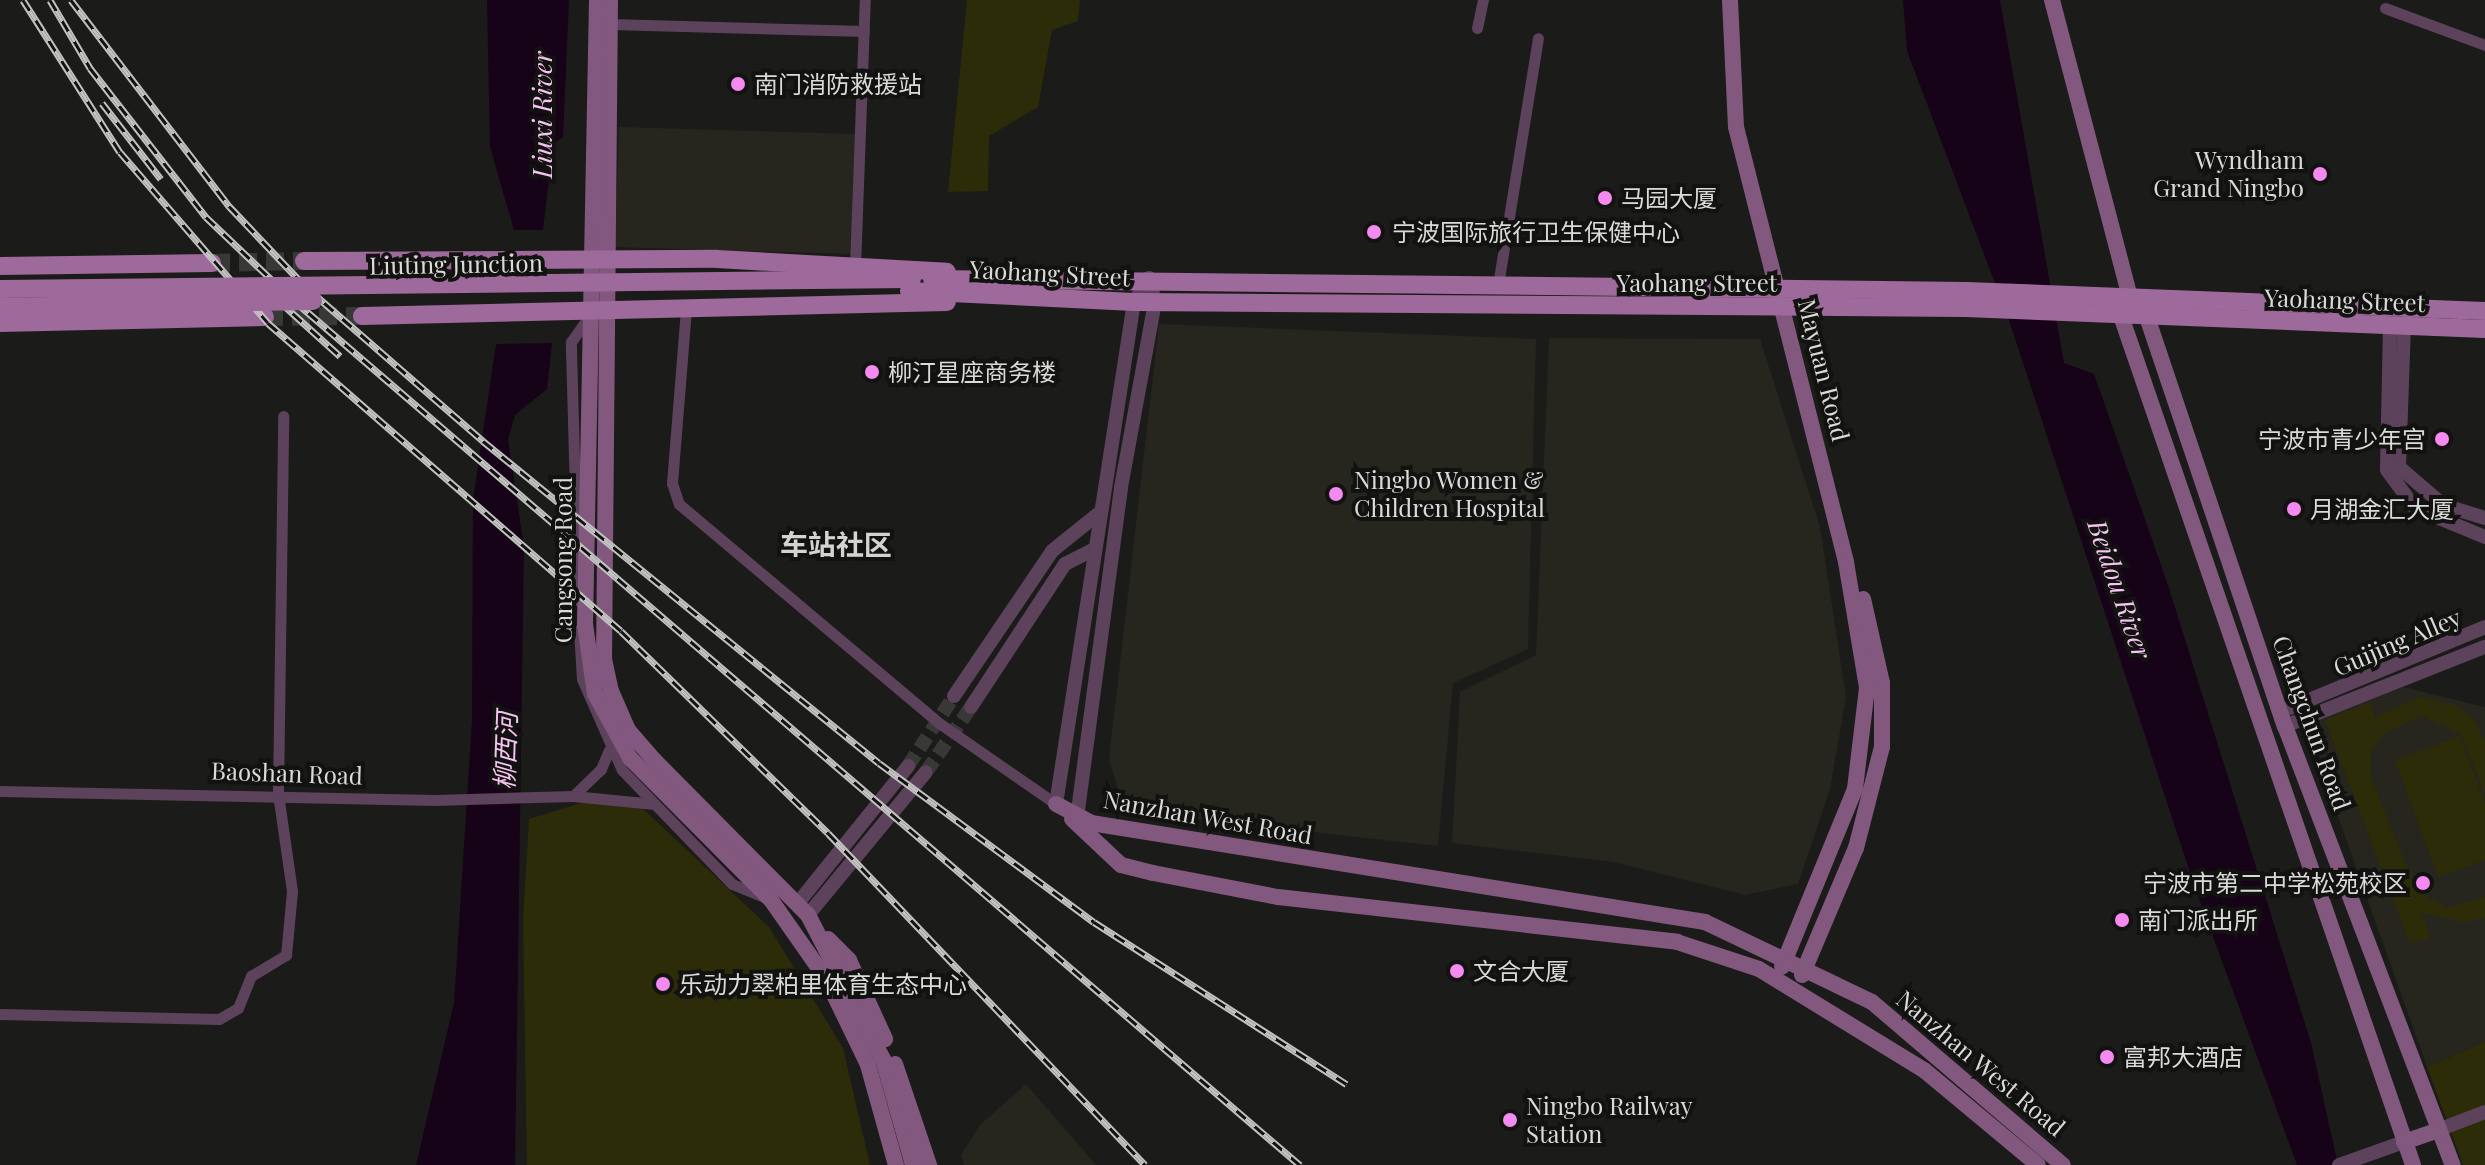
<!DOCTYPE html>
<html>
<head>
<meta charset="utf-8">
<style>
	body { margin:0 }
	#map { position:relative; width:2485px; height:1165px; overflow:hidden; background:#1b1b19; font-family:"Playfair Display","Noto Sans SC",serif }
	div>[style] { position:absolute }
	.built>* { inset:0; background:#26261f }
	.green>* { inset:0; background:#2d2c08 }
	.water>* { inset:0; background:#170317 }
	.tertiary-tunnel>* { height:14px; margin-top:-7px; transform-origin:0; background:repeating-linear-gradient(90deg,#383836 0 14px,transparent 0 21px) }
	.primary-tunnel>* { height:18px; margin-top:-9px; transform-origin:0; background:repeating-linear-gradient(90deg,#383836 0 18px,transparent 0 27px) }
	.minor>* { height:11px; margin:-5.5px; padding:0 5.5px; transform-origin:5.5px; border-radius:5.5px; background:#5c425b }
	.tertiary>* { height:14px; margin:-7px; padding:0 7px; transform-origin:7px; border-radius:7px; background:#5c425b }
	.secondary>* { height:16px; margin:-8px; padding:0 8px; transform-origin:8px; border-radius:8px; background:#82587f }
	.primary>* { height:18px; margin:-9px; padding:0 9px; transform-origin:9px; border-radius:9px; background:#9e699b }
	.rail>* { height:7px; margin-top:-3.5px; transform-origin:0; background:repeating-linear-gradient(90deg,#121210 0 12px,#c2c3c1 0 24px); box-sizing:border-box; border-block:2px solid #c2c3c1 }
	.primary-bridge>* { height:18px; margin:-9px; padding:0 9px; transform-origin:9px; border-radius:9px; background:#9e699b }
	.dots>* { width:22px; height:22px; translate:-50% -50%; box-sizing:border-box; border:4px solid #121210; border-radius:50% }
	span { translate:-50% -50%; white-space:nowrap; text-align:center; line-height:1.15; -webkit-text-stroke:8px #121210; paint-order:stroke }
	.poi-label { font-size:24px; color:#dadbd9 }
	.left { translate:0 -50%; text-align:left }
	.right { translate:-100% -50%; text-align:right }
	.street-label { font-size:24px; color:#dadbd9 }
	.water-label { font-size:26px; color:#f7c3f3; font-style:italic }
	.quarter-label { font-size:28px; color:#d3d3d0; font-weight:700 }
</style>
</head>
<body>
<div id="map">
	<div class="built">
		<div style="clip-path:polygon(619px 127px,856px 134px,852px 254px,615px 247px)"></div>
		<div style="clip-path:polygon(1159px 324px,1536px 339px,1528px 649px,1453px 683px,1438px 846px,1143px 813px,1122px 802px,1109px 759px)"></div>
		<div style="clip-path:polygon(1549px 338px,1760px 339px,1820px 527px,1846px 697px,1830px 789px,1798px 884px,1745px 895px,1614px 862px,1452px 843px,1460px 692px,1536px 655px)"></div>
		<div style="clip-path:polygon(2403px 687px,2485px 707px,2485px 1042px,2427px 1067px,2305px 724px)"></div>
		<div style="clip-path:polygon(1026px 1084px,1096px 1165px,964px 1165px,961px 1155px,980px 1125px)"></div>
	</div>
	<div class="green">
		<div style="clip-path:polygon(967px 0,1080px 0,1078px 21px,1052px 30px,1038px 107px,989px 136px,988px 191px,948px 192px)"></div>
		<div style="clip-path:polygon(2420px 697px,2456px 705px,2474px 720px,2485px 742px,2485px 794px,2461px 734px,2422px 716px,2383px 734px,2371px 752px,2371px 777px,2417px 892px,2448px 907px,2485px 897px,2485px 918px,2463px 922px,2422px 913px,2430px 937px,2410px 944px,2325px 720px,2370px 702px,2375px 717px)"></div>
		<div style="clip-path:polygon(2460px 736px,2485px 804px,2485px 860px,2438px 877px,2395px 760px)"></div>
		<div style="clip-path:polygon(591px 800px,641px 807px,769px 927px,843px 1048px,870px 1165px,527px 1165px,523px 920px,529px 819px)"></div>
		<div style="clip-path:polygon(2485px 1042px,2485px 1165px,2463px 1165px,2427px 1067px)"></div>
	</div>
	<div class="water">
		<div style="clip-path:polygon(487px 0,569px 0,563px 137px,553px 144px,543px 230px,514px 230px,490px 147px)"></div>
		<div style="clip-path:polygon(1903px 0,2000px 0,2064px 363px,2094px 374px,2168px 585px,2311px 1043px,2338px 1165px,2297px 1165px,2194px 885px,2009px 320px,1907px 51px)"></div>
		<div style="clip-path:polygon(552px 343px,547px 389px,515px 415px,508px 439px,524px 547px,515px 1165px,416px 1165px,454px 1003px,472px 720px,473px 500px,496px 344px)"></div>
	</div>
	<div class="tertiary-tunnel">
		<div style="left:908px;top:766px;width:84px;rotate:-56.7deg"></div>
		<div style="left:926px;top:772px;width:79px;rotate:-55.3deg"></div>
	</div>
	<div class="primary-tunnel">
		<div style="left:212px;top:263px;width:92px;rotate:-1.2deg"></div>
		<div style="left:265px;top:317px;width:97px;rotate:-0.6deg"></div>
	</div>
	<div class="minor">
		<div style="left:2385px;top:8px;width:107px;rotate:20.3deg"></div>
		<div style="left:610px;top:24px;width:254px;rotate:1.6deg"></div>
		<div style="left:1477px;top:28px;width:29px;rotate:-78deg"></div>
		<div style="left:855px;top:267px;width:267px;rotate:-87.9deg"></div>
		<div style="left:1498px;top:285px;width:250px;rotate:-80.8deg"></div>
		<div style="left:686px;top:309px;width:175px;rotate:94.6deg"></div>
		<div style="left:672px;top:483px;width:22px;rotate:72deg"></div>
		<div style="left:679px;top:504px;width:340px;rotate:40.1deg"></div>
		<div style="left:939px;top:723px;width:142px;rotate:34.7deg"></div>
		<div style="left:578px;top:600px;width:258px;rotate:-91.6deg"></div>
		<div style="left:571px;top:342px;width:24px;rotate:-55deg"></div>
		<div style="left:579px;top:630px;width:49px;rotate:86.5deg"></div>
		<div style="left:582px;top:679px;width:99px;rotate:66.3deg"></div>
		<div style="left:622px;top:770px;width:158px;rotate:46deg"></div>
		<div style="left:732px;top:884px;width:35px;rotate:22deg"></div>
		<div style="left:609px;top:750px;width:21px;rotate:113deg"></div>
		<div style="left:601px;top:769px;width:39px;rotate:136deg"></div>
		<div style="left:573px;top:796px;width:82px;rotate:5.6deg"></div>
		<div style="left:0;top:791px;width:435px;rotate:1.2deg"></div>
		<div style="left:435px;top:800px;width:138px;rotate:-1.7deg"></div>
		<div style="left:0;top:1014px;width:219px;rotate:1.3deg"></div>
		<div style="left:219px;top:1019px;width:22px;rotate:-30deg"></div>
		<div style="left:238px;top:1008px;width:35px;rotate:-68deg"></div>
		<div style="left:251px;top:976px;width:41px;rotate:-31deg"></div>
		<div style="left:286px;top:955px;width:64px;rotate:-84.6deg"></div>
		<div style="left:292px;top:891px;width:98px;rotate:-98.2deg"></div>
		<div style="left:278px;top:794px;width:378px;rotate:-89.2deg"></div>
	</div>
	<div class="tertiary">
		<div style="left:2390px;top:325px;width:145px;rotate:91.2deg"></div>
		<div style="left:2387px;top:470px;width:47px;rotate:53.6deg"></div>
		<div style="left:2415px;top:508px;width:76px;rotate:22.5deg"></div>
		<div style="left:2404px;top:325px;width:142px;rotate:92deg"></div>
		<div style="left:2399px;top:467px;width:58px;rotate:40.8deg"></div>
		<div style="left:2443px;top:505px;width:44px;rotate:17.2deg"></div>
		<div style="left:954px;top:696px;width:175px;rotate:-55.9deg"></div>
		<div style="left:1052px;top:551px;width:59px;rotate:-38.8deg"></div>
		<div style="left:971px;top:707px;width:171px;rotate:-56.7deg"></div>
		<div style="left:1065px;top:564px;width:31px;rotate:-27deg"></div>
		<div style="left:2280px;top:712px;width:222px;rotate:-22.5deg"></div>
		<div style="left:2285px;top:726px;width:215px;rotate:-21.6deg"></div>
		<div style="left:1056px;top:804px;width:508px;rotate:-81.17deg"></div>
		<div style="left:1134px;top:302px;width:28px;rotate:-58deg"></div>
		<div style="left:1149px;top:278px;width:25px;rotate:76deg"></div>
		<div style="left:1155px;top:302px;width:189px;rotate:100.4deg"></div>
		<div style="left:1121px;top:488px;width:331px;rotate:97.6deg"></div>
		<div style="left:798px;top:903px;width:176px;rotate:-51.2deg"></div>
		<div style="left:808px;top:915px;width:185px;rotate:-50.5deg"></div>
		<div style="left:2438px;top:1130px;width:50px;rotate:-21deg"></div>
		<div style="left:2339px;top:1165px;width:69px;rotate:-19.5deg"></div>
	</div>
	<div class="secondary">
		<div style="left:597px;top:0;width:624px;rotate:91.1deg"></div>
		<div style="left:585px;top:624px;width:71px;rotate:81.9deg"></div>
		<div style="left:595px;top:694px;width:73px;rotate:61.3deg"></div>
		<div style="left:630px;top:758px;width:200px;rotate:45.2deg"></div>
		<div style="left:771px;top:900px;width:98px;rotate:55deg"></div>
		<div style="left:827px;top:980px;width:94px;rotate:64.2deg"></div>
		<div style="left:868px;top:1065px;width:104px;rotate:74.4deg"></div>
		<div style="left:610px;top:0;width:659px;rotate:90.52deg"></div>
		<div style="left:604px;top:659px;width:33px;rotate:78deg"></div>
		<div style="left:611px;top:691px;width:43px;rotate:66.4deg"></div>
		<div style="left:628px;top:730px;width:40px;rotate:49deg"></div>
		<div style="left:654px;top:760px;width:218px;rotate:45.2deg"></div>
		<div style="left:808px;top:915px;width:162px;rotate:62.5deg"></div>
		<div style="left:883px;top:1059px;width:110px;rotate:74.2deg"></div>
		<div style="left:1730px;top:0;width:127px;rotate:87.3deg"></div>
		<div style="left:1736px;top:127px;width:449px;rotate:75.8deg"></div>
		<div style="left:1846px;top:562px;width:128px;rotate:80.5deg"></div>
		<div style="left:1867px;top:688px;width:102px;rotate:96.8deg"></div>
		<div style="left:1855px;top:789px;width:192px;rotate:112.3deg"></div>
		<div style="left:2052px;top:0;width:307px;rotate:75.3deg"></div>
		<div style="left:2130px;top:297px;width:26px;rotate:50deg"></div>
		<div style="left:2147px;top:317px;width:432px;rotate:71.4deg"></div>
		<div style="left:2285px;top:726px;width:470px;rotate:69.1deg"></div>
		<div style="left:2126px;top:305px;width:12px;rotate:114deg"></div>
		<div style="left:2121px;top:316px;width:898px;rotate:71.02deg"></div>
		<div style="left:1056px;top:804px;width:40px;rotate:28deg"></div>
		<div style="left:1091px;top:823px;width:622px;rotate:9.16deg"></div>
		<div style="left:1705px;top:922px;width:185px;rotate:25.6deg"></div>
		<div style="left:1872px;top:1002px;width:251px;rotate:40.5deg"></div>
		<div style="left:1072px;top:819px;width:67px;rotate:43.2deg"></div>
		<div style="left:1121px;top:865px;width:33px;rotate:14deg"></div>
		<div style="left:1153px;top:873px;width:127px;rotate:10.9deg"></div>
		<div style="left:1278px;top:897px;width:402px;rotate:6.4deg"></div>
		<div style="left:1677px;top:942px;width:86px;rotate:18.2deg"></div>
		<div style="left:1759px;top:969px;width:193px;rotate:31.5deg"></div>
		<div style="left:1924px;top:1070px;width:148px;rotate:39.8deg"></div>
		<div style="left:828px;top:939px;width:30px;rotate:45deg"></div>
		<div style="left:849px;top:960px;width:87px;rotate:65.5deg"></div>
		<div style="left:1802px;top:975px;width:138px;rotate:-67deg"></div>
		<div style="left:1856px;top:848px;width:104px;rotate:-75.6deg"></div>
		<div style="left:1882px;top:747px;width:64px;rotate:-90deg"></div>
		<div style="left:1882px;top:683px;width:86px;rotate:-102.7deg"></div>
		<div style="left:895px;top:1064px;width:107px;rotate:71.4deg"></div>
		<div style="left:2404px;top:1142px;width:36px;rotate:-19deg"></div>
	</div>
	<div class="primary">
		<div style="left:304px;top:261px;width:413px;rotate:-0.3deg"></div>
		<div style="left:717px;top:259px;width:230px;rotate:3.2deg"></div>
		<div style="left:0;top:266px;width:212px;rotate:-0.8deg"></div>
		<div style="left:932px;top:279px;width:1034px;rotate:0.66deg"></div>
		<div style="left:1966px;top:291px;width:519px;rotate:2.21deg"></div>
		<div style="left:909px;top:291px;width:225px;rotate:2.8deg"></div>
		<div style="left:1134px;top:302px;width:831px;rotate:0.41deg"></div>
		<div style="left:1965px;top:308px;width:520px;rotate:2.31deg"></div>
		<div style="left:362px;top:316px;width:585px;rotate:-1.37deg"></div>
		<div style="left:0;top:323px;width:265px;rotate:-1.3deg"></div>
	</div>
	<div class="rail">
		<div style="left:23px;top:0;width:180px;rotate:57.5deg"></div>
		<div style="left:120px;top:152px;width:226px;rotate:49.1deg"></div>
		<div style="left:268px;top:323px;width:468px;rotate:41.1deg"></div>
		<div style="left:621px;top:631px;width:289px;rotate:44.3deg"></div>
		<div style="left:828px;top:833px;width:459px;rotate:46.3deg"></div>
		<div style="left:50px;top:0;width:79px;rotate:59.5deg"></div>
		<div style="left:90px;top:68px;width:189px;rotate:52.1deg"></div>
		<div style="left:206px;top:217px;width:116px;rotate:43.6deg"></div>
		<div style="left:290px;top:297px;width:1332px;rotate:40.68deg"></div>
		<div style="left:71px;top:0;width:260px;rotate:52.5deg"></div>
		<div style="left:229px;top:206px;width:112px;rotate:46.5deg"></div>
		<div style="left:306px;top:287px;width:235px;rotate:41deg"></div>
		<div style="left:483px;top:441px;width:510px;rotate:39.12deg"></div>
		<div style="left:879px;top:763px;width:267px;rotate:36.5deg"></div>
		<div style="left:1094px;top:922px;width:300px;rotate:32.7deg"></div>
		<div style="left:102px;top:103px;width:96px;rotate:52.2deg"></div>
		<div style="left:257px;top:281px;width:112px;rotate:42.1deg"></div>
	</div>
	<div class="primary-bridge">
		<div style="left:0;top:289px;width:912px;rotate:-0.63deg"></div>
		<div style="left:0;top:307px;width:313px;rotate:-1.1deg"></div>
	</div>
	<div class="dots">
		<div style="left:738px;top:84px;background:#f489f0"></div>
		<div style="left:2320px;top:174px;background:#f489f0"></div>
		<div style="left:1605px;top:198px;background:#f489f0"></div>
		<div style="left:1374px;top:232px;background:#f489f0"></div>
		<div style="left:872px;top:372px;background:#f489f0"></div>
		<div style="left:2442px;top:439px;background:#f489f0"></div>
		<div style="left:1336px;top:494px;background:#f489f0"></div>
		<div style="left:2294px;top:509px;background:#f489f0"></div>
		<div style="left:2423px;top:883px;background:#f489f0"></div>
		<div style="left:2122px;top:920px;background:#f489f0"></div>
		<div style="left:1457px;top:971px;background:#f489f0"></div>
		<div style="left:663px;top:984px;background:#f489f0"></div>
		<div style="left:2107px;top:1057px;background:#f489f0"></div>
		<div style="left:1510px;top:1120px;background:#f489f0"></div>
	</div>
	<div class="poi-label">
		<span class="left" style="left:754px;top:84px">南门消防救援站</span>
		<span class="right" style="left:2304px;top:174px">Wyndham<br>Grand Ningbo</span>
		<span class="left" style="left:1621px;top:198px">马园大厦</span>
		<span class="left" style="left:1392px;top:232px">宁波国际旅行卫生保健中心</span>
		<span class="left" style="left:888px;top:372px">柳汀星座商务楼</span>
		<span class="right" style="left:2426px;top:439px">宁波市青少年宫</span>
		<span class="left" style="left:1354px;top:494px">Ningbo Women &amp;<br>Children Hospital</span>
		<span class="left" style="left:2310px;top:509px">月湖金汇大厦</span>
		<span class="right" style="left:2407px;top:883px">宁波市第二中学松苑校区</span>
		<span class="left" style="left:2138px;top:920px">南门派出所</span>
		<span class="left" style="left:1473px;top:971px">文合大厦</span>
		<span class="left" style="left:679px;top:984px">乐动力翠柏里体育生态中心</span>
		<span class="left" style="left:2123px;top:1057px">富邦大酒店</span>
		<span class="left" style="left:1526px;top:1120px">Ningbo Railway<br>Station</span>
	</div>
	<div class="street-label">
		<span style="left:456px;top:264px;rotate:-1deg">Liuting Junction</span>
		<span style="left:1050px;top:273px;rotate:3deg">Yaohang Street</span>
		<span style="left:1697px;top:283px">Yaohang Street</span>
		<span style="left:2345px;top:300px;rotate:2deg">Yaohang Street</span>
		<span style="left:1824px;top:370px;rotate:76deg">Mayuan Road</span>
		<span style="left:563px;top:560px;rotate:-90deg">Cangsong Road</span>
		<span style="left:2397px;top:642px;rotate:-23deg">Guijing Alley</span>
		<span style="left:2312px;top:723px;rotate:70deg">Changchun Road</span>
		<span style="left:287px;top:773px;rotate:2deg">Baoshan Road</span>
		<span style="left:1208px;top:817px;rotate:10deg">Nanzhan West Road</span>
		<span style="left:1981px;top:1063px;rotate:40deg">Nanzhan West Road</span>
	</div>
	<div class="water-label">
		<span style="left:542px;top:115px;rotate:-90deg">Liuxi River</span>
		<span style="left:2120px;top:589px;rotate:71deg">Beidou River</span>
		<span style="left:505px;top:751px;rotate:-88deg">柳西河</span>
	</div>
	<div class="quarter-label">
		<span style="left:836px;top:544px">车站社区</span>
	</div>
</div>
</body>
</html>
